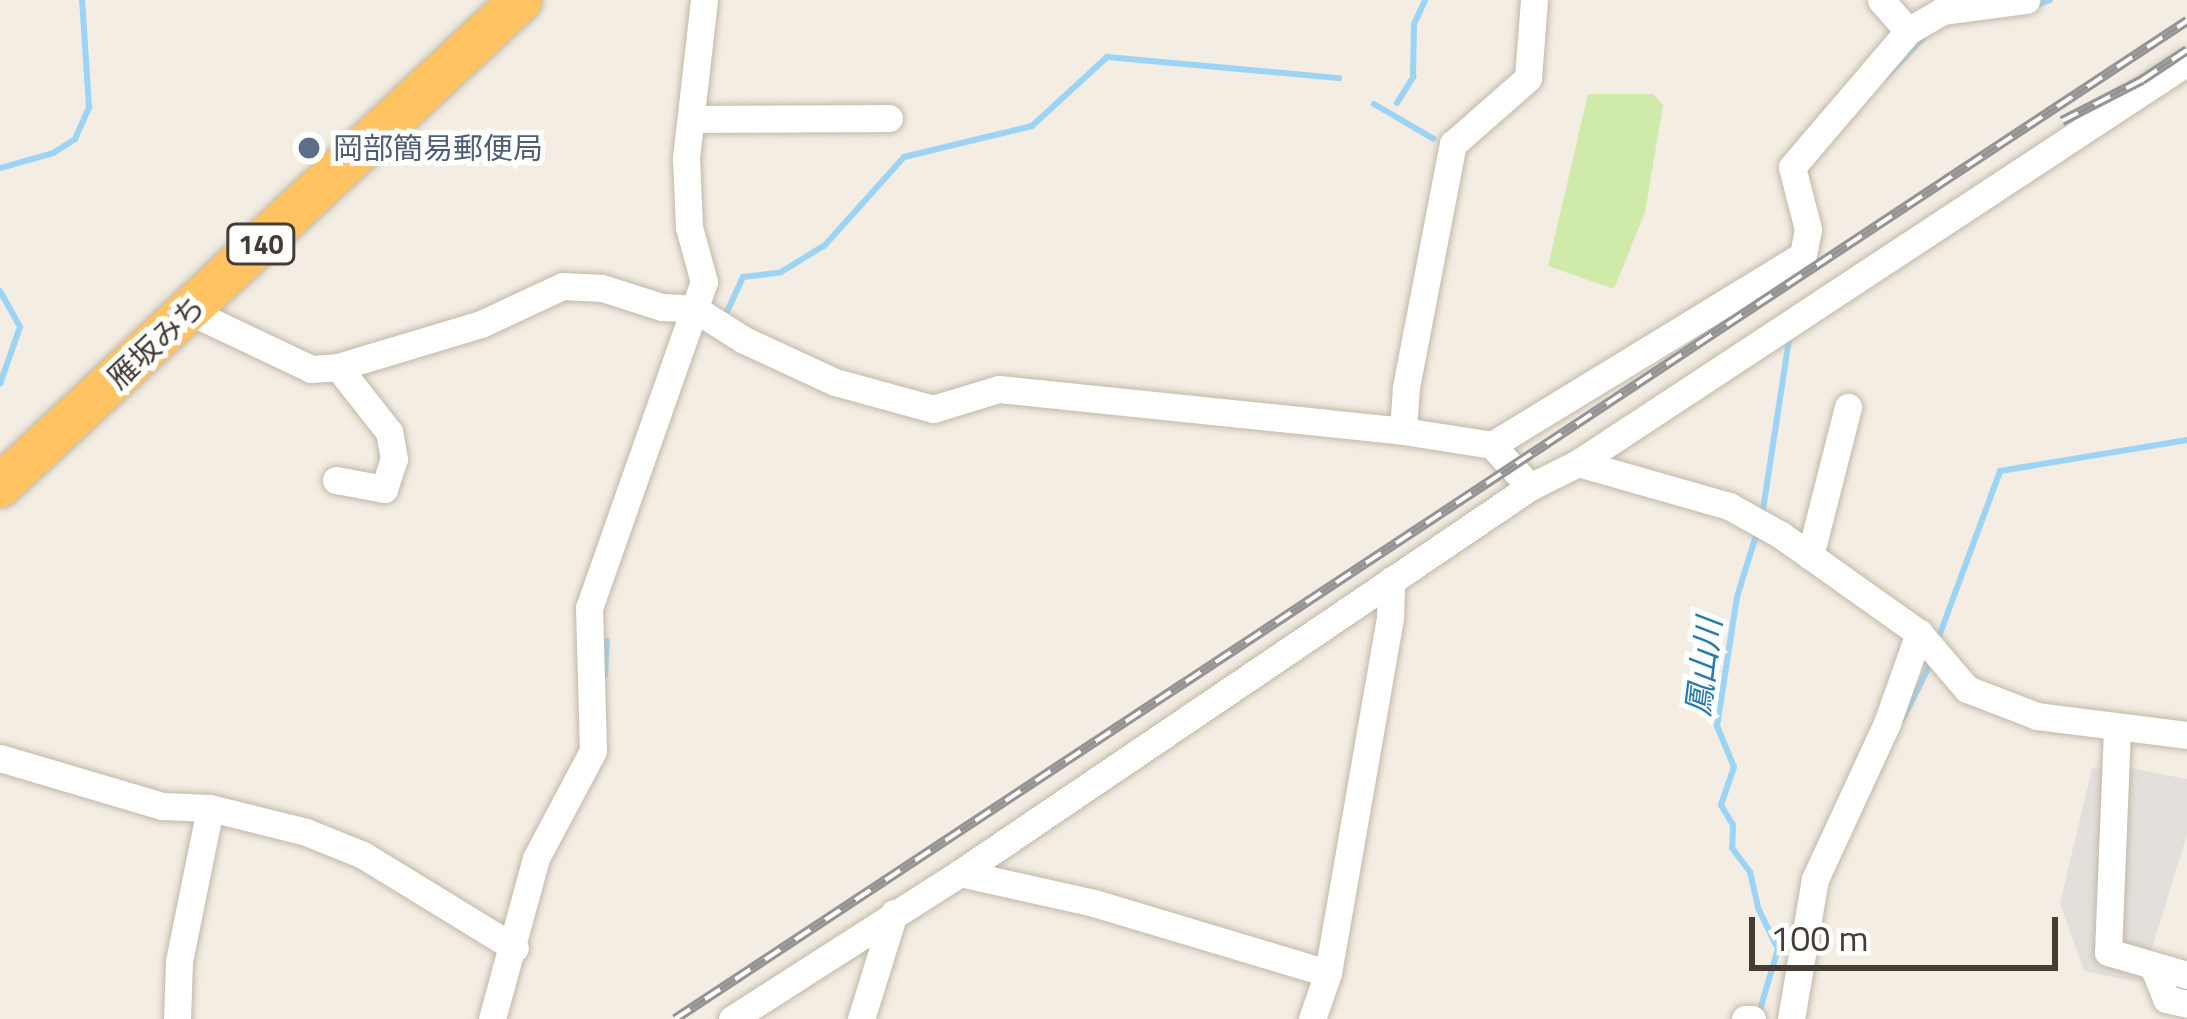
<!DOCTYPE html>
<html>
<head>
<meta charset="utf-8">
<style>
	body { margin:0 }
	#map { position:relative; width:2187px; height:1019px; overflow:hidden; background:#f3ede3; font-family:"Titillium Web","Noto Sans JP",sans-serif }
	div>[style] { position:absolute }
	.green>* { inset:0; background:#d0eaa9 }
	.parking>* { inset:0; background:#e3e0dc }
	.stream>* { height:6px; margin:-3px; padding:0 3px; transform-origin:3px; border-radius:3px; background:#9bd4f4 }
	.roads { filter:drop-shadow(0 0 3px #c2b8a8) drop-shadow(0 0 3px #c2b8a8) }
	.minor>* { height:27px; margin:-13.5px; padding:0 13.5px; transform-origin:13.5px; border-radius:13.5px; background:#fff }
	.highway>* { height:42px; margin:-21px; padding:0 21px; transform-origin:21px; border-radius:21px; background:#ffc362 }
	.rail>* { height:10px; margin-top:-5px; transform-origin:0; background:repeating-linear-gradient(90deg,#fff 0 18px,#949494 0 36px); box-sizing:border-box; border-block:3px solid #949494 }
	.dots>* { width:33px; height:33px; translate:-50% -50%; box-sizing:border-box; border:6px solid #fff; border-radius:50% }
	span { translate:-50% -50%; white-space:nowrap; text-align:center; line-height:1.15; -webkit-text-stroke:10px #fff; paint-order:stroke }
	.shield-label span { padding:3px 9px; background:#fff; border:3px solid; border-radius:9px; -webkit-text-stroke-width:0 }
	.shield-label { font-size:27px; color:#453d33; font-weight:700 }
	.service-label { font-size:30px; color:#4e5e75 }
	.left { translate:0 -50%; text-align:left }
	.street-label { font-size:30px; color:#453d33 }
	.water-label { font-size:33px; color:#267bae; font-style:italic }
	.scale { position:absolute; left:1749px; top:917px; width:309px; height:54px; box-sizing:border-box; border:6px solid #453d33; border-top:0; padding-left:15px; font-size:36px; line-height:42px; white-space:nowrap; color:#453d33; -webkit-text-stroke:9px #fff; paint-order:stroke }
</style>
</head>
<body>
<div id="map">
	<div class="green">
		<div style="clip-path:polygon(1588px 94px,1653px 94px,1663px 105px,1645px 212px,1614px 289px,1548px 266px)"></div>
	</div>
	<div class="parking">
		<div style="clip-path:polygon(2125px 767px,2187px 779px,2187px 835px,2141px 983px,2084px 971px,2060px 903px,2092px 768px)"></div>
	</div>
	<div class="stream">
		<div style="left:2031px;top:7px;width:20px;rotate:-20deg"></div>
		<div style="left:1886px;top:77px;width:59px;rotate:-46.4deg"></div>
		<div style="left:1397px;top:103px;width:31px;rotate:-58deg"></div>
		<div style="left:1413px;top:77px;width:53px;rotate:-88.9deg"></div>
		<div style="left:1414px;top:24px;width:26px;rotate:-65deg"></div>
		<div style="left:1374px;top:104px;width:69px;rotate:30.3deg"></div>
		<div style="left:0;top:168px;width:55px;rotate:-15.8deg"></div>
		<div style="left:53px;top:153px;width:26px;rotate:-32deg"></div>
		<div style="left:75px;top:139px;width:35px;rotate:-66deg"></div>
		<div style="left:89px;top:107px;width:107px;rotate:-93.7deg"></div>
		<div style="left:0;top:291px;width:41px;rotate:60.9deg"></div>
		<div style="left:20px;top:327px;width:60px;rotate:109.3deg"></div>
		<div style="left:725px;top:316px;width:43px;rotate:-65.2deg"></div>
		<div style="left:743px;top:277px;width:38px;rotate:-7deg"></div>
		<div style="left:781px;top:272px;width:52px;rotate:-31.5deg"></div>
		<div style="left:825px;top:245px;width:118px;rotate:-48.1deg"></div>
		<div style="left:904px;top:157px;width:132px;rotate:-13.6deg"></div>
		<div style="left:1032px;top:126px;width:102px;rotate:-42.6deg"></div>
		<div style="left:1107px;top:57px;width:233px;rotate:5.2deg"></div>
		<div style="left:1762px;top:516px;width:184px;rotate:-81.3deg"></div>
		<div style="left:1758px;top:529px;width:71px;rotate:107.2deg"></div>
		<div style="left:1737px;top:597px;width:131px;rotate:98.8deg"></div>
		<div style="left:1717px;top:726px;width:44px;rotate:67.5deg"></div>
		<div style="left:1734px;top:767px;width:40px;rotate:108.9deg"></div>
		<div style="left:1721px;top:805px;width:23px;rotate:59deg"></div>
		<div style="left:1733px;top:825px;width:23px;rotate:92deg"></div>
		<div style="left:1732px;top:848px;width:30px;rotate:53deg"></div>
		<div style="left:1750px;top:872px;width:37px;rotate:77deg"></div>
		<div style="left:1758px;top:908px;width:46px;rotate:64deg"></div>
		<div style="left:1778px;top:949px;width:70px;rotate:106.6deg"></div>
		<div style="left:1938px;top:639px;width:179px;rotate:-69.7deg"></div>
		<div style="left:2000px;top:471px;width:190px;rotate:-9.4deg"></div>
		<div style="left:605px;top:675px;width:34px;rotate:-87deg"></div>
		<div style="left:1902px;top:720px;width:64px;rotate:-63deg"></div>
	</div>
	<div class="roads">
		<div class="minor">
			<div style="left:1881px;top:0;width:41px;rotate:48.9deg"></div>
			<div style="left:691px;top:119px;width:198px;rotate:-0.3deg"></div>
			<div style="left:189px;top:311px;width:135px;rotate:25.4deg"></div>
			<div style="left:311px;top:369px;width:27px;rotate:-4deg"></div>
			<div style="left:338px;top:367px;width:149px;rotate:-16.7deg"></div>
			<div style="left:481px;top:324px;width:90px;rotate:-24.9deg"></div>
			<div style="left:563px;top:286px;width:39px;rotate:3deg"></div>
			<div style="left:602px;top:288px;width:63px;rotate:17.6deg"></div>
			<div style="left:662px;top:307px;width:33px;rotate:3deg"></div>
			<div style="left:695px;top:309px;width:58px;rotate:32.3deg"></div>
			<div style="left:744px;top:340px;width:100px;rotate:24.8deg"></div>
			<div style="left:835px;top:382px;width:102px;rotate:15.4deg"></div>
			<div style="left:933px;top:409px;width:69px;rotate:-16.9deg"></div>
			<div style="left:999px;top:389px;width:406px;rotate:5.9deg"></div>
			<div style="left:1403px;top:431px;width:90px;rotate:8.9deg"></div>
			<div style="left:1492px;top:445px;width:57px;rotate:47.9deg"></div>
			<div style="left:1403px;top:431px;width:44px;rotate:-86.1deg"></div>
			<div style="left:1406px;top:387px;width:248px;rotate:-79.1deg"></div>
			<div style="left:1453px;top:144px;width:100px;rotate:-41.3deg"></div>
			<div style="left:1528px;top:78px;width:78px;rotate:-85.6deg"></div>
			<div style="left:1492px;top:445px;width:364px;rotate:-31.4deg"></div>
			<div style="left:1803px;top:255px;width:26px;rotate:-79deg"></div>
			<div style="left:1808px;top:229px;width:64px;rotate:-104.5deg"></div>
			<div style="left:1792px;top:167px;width:179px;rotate:-49.5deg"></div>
			<div style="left:1908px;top:31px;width:39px;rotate:-30deg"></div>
			<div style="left:1942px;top:11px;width:85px;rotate:-7.5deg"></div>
			<div style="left:1578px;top:463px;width:729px;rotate:-33.36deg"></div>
			<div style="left:336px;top:480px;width:49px;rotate:10.6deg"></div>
			<div style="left:384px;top:489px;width:32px;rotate:-72deg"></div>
			<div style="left:394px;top:459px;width:27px;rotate:-100deg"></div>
			<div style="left:389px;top:432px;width:83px;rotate:-128.1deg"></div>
			<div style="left:1810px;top:556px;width:154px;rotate:-75.7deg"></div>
			<div style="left:2117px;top:729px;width:223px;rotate:92.3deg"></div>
			<div style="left:2108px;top:952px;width:82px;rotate:16.2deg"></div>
			<div style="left:0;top:758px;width:169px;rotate:16.5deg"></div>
			<div style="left:162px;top:806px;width:48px;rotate:2.4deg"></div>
			<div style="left:210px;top:808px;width:99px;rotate:14deg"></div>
			<div style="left:306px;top:832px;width:61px;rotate:22deg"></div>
			<div style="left:363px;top:855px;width:178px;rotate:31.5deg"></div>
			<div style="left:960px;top:873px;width:137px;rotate:12.6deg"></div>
			<div style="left:1094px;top:903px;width:244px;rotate:16.7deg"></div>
			<div style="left:2153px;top:966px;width:35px;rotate:68deg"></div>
			<div style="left:2166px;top:999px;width:22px;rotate:13deg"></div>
			<div style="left:177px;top:1019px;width:58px;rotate:-88deg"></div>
			<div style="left:179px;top:961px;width:156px;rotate:-78.5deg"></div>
			<div style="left:492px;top:1019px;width:167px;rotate:-74.7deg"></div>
			<div style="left:536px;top:858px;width:121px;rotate:-62deg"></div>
			<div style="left:593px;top:751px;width:143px;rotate:-91.6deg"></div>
			<div style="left:589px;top:608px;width:346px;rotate:-70.6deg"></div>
			<div style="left:704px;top:282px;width:57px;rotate:-105.3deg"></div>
			<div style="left:689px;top:227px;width:69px;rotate:-92.5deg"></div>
			<div style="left:686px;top:158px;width:159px;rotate:-83.5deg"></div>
			<div style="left:732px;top:1019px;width:271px;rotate:-32.6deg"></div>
			<div style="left:960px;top:873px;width:688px;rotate:-34.11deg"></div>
			<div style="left:1530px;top:487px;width:54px;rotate:-26.6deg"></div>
			<div style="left:1578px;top:463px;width:157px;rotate:15.9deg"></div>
			<div style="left:1729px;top:506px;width:60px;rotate:29.1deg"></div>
			<div style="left:1781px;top:535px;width:169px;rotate:35.4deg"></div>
			<div style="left:1919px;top:633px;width:74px;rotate:49.4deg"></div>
			<div style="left:1967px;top:689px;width:75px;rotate:21.1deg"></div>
			<div style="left:2037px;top:716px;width:151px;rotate:7.2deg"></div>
			<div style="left:861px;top:1019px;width:111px;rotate:-72.7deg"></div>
			<div style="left:1312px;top:1019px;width:49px;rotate:-70.8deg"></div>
			<div style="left:1328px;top:973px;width:360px;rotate:-80.1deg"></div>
			<div style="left:1390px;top:618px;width:38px;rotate:-88deg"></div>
			<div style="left:1745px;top:1019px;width:7px"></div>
			<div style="left:1791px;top:1019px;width:142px;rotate:-80.3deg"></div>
			<div style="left:1815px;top:879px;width:172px;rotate:-65.2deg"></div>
			<div style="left:1887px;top:723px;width:96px;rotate:-70.4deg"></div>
		</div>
		<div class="highway">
			<div style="left:0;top:486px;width:712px;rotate:-43.01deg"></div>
		</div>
	</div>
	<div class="rail">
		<div style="left:2062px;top:121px;width:90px;rotate:-27.1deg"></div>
		<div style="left:2142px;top:80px;width:54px;rotate:-33.7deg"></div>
		<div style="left:675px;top:1019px;width:1812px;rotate:-33.43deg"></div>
	</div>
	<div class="dots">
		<div style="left:309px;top:148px;background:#5c6f8a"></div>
	</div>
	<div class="shield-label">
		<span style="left:261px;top:244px">140</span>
	</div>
	<div class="service-label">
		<span class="left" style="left:333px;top:148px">岡部簡易郵便局</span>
	</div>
	<div class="street-label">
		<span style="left:156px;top:342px;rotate:-43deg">雁坂みち</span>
	</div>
	<div class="water-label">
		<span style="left:1704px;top:667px;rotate:-83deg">鳳山川</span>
	</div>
	<div class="scale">100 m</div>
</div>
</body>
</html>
